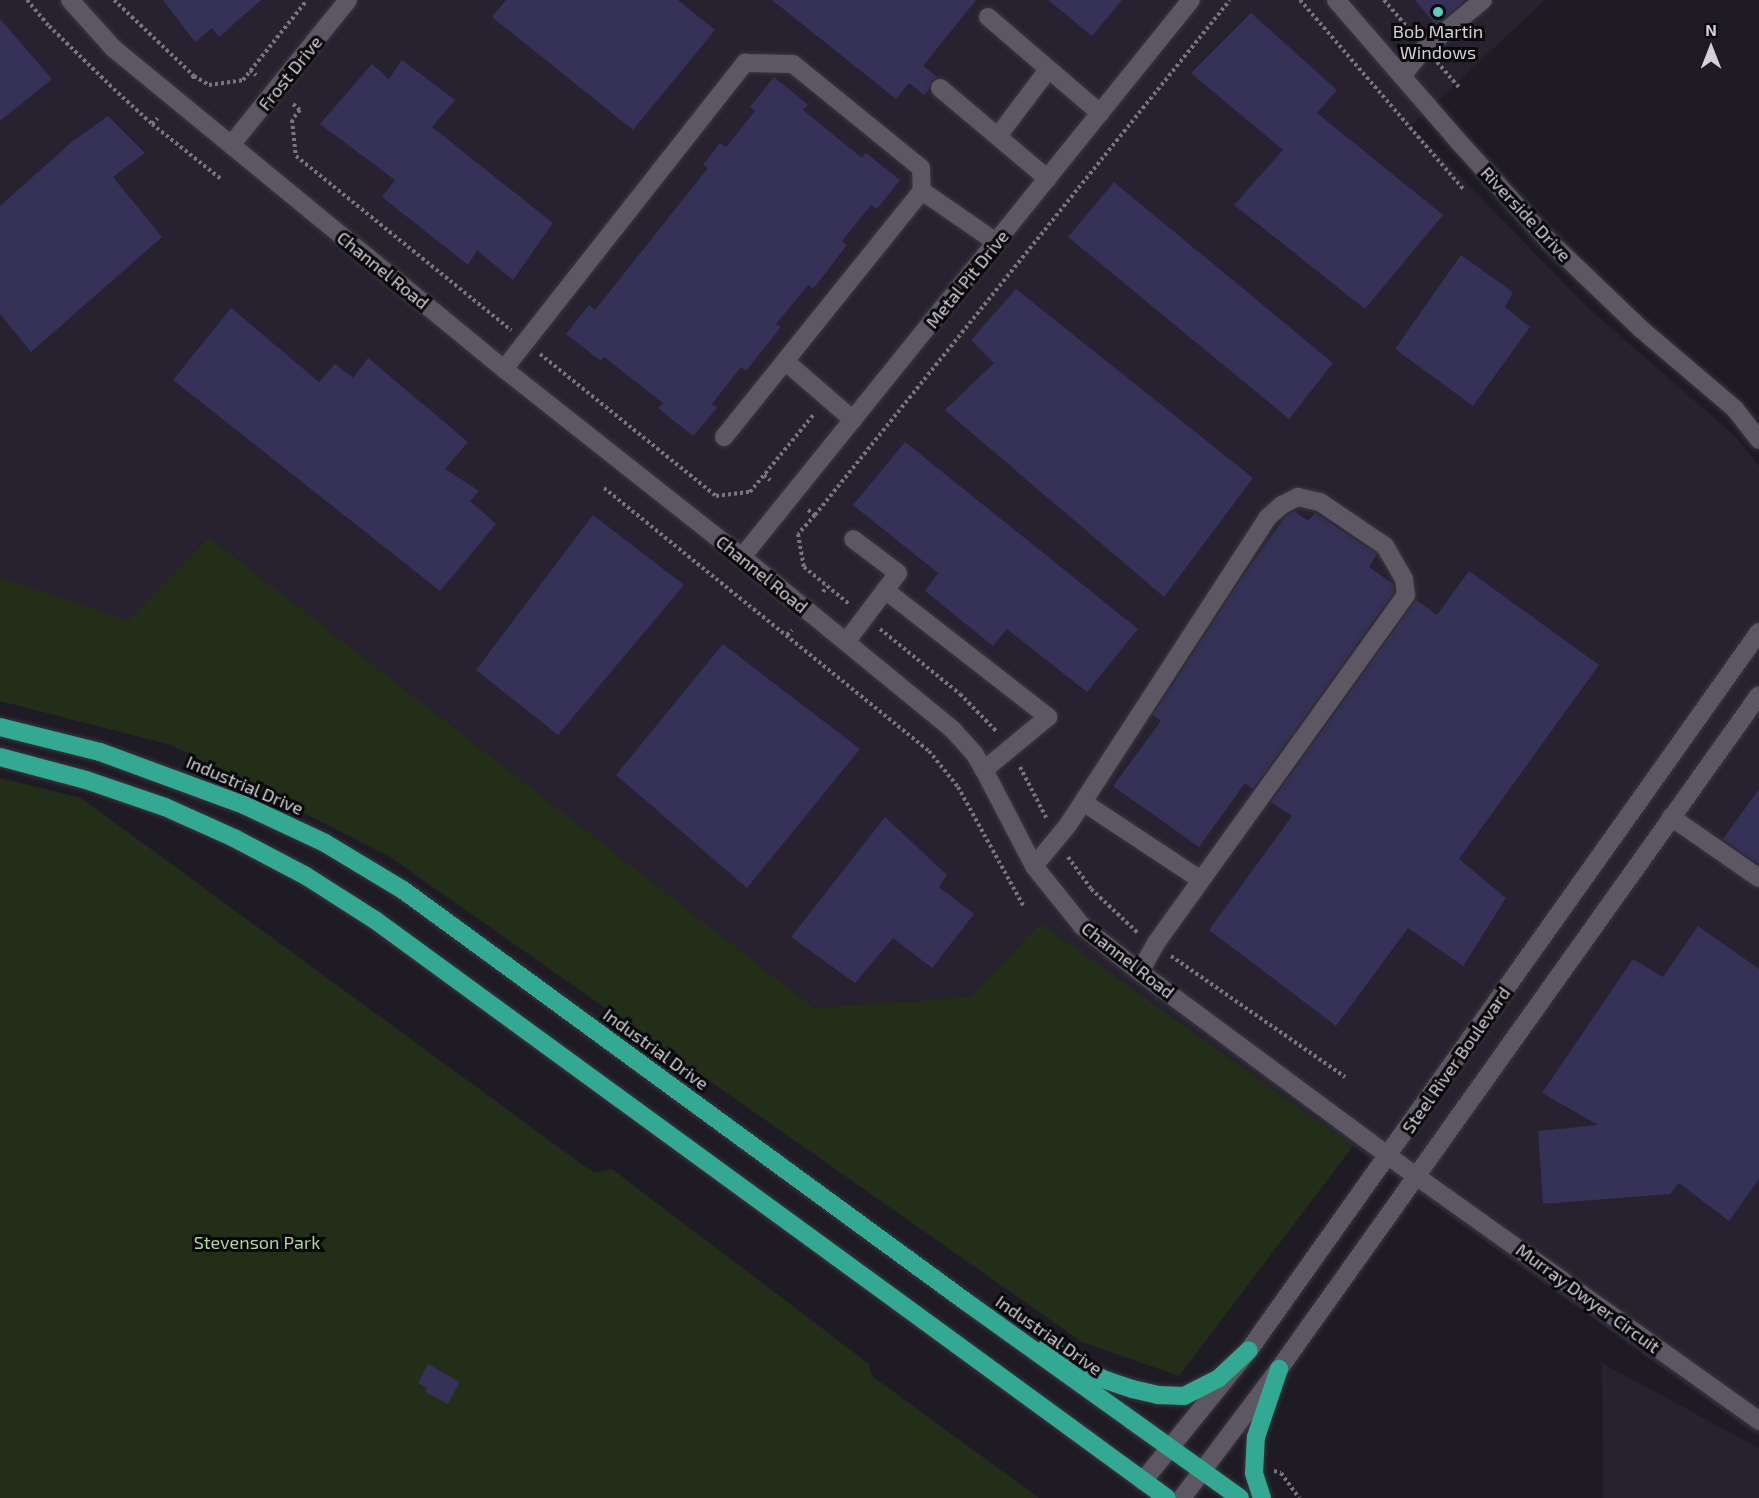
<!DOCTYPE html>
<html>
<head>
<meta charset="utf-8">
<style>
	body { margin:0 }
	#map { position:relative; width:1759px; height:1498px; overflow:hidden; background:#1f1b25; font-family:"Exo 2",sans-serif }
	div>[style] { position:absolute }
	.built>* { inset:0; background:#282130 }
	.green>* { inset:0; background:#232e19 }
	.building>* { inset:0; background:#353157 }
	.path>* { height:4px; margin-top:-2px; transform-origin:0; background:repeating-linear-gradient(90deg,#78757d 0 3px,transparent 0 6px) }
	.roads { filter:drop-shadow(0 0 2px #39373e) drop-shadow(0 0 2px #39373e) }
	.minor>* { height:18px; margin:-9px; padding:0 9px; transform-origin:9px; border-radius:9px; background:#5c5763 }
	.highway>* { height:18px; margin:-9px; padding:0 9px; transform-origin:9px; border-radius:9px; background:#33a993 }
	.dots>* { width:16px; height:16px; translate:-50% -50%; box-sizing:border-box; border:3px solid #08070a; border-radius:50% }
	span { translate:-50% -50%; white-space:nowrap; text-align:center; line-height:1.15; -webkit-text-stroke:6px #08070a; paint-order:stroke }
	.poi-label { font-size:18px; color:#d3d1d7 }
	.street-label { font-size:18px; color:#d3d1d7 }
	.park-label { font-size:18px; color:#b2d695 }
	.north { position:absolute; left:1681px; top:18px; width:60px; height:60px; -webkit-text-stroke:4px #08070a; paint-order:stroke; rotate:0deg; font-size:16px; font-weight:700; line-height:24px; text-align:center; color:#d3d1d7 }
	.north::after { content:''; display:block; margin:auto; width:21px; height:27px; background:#d3d1d7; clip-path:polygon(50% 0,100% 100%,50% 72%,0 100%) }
</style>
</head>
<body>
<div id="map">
	<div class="built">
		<div style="clip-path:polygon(0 0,1545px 0,1411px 126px,1586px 306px,1737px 438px,1759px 466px,1759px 1437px,1040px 923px,971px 997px,814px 1008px,209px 537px,128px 620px,0 578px)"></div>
		<div style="clip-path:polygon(1602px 1363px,1759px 1448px,1759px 1498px,1603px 1498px)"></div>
	</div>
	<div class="green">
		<div style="clip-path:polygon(209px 537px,814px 1008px,971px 997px,1040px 923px,1353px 1146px,1179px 1376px,1082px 1342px,390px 857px,171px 745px,0 701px,0 578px,128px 620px)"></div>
		<div style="clip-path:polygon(0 778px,81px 798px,594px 1173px,612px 1169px,869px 1364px,872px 1376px,1039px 1498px,0 1498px)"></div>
	</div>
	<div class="building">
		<div style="clip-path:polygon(163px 0,261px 0,219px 37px,212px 28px,195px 42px)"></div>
		<div style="clip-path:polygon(506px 0,678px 0,715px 30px,633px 130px,492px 17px)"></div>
		<div style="clip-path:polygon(772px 0,976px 0,923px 66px,937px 77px,931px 81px,929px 89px,924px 95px,909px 83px,896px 99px)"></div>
		<div style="clip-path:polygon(1048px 0,1122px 0,1092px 36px)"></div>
		<div style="clip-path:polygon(1415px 0,1465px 0,1436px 25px)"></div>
		<div style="clip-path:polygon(1251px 13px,1337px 90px,1317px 113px,1443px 215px,1365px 309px,1234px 205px,1283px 150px,1191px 73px)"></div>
		<div style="clip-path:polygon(0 19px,52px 79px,0 121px)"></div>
		<div style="clip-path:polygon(402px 60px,455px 100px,432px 127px,553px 223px,513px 280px,477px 250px,468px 265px,382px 197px,395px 180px,320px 124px,372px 64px,389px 79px)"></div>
		<div style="clip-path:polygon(774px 77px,808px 105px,803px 110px,862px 158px,866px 153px,900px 180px,877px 209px,871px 205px,842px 241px,847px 245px,813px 289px,808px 285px,776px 324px,781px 327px,746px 371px,741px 367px,712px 404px,717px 408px,693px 436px,658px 408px,663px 403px,604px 357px,601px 361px,566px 334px,589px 305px,595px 310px,708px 168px,703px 165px,720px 143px,726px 147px,755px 111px,750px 107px)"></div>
		<div style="clip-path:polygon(108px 116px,145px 153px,113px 177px,162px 237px,31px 352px,0 314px,0 206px,73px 141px)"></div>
		<div style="clip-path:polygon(1114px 182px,1333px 363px,1289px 419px,1068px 237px)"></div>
		<div style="clip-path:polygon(1461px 255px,1513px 292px,1505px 307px,1530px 327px,1473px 406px,1395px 349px)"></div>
		<div style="clip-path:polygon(1016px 289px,1253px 478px,1164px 597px,945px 410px,994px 363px,971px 340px)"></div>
		<div style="clip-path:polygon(231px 308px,319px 382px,335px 364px,353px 378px,368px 358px,468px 442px,445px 469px,479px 491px,470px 501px,496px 524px,440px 591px,173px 380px)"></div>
		<div style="clip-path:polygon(905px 442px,1138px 629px,1087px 692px,1007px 629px,993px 646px,925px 591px,938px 573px,853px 505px)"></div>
		<div style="clip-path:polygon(1294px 511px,1308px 521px,1315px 513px,1377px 554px,1369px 567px,1393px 584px,1394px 592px,1253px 789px,1245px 783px,1199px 847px,1113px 786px,1161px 721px,1153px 715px,1243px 576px,1285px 517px)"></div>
		<div style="clip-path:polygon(593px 515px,684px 585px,558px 735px,476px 670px)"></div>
		<div style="clip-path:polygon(1469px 571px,1599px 665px,1459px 859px,1506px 898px,1463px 966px,1408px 928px,1336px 1026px,1209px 930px,1292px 816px,1271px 802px,1416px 600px,1437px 615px)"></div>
		<div style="clip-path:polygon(723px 644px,860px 749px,747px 888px,616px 775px)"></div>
		<div style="clip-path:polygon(1759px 789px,1759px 864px,1723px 839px)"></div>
		<div style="clip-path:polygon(885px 817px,947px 875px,939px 887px,974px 914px,932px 968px,893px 938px,855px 983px,791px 937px)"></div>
		<div style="clip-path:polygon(1698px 926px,1759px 969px,1759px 1179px,1729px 1221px,1679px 1183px,1670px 1194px,1543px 1204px,1538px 1131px,1598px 1125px,1542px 1093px,1633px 959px,1663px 977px)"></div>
		<div style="clip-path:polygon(428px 1364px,460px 1382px,448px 1404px,425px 1392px,427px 1388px,418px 1383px)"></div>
	</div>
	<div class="path">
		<div style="left:27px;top:0;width:34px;rotate:50deg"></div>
		<div style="left:49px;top:26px;width:96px;rotate:44.2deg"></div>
		<div style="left:118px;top:93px;width:46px;rotate:42.4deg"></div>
		<div style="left:152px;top:124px;width:8px;rotate:-45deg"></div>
		<div style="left:114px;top:0;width:110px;rotate:43.5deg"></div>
		<div style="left:194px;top:76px;width:5px;rotate:127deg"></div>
		<div style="left:1300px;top:0;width:252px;rotate:49.2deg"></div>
		<div style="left:1384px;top:0;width:45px;rotate:49.5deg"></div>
		<div style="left:1437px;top:62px;width:35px;rotate:49deg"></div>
		<div style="left:250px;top:70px;width:8px;rotate:40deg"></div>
		<div style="left:194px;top:76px;width:17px;rotate:31deg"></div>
		<div style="left:209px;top:85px;width:34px;rotate:-8deg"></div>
		<div style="left:243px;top:80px;width:102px;rotate:-51.3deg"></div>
		<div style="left:293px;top:104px;width:9px;rotate:41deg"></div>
		<div style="left:300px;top:110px;width:13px;rotate:129deg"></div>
		<div style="left:292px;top:120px;width:36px;rotate:84deg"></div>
		<div style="left:296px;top:156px;width:277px;rotate:39deg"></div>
		<div style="left:152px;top:124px;width:88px;rotate:38.6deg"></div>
		<div style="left:540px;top:354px;width:226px;rotate:38.9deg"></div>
		<div style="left:716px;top:496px;width:34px;rotate:-7deg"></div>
		<div style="left:750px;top:492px;width:101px;rotate:-50.6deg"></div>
		<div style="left:764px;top:475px;width:8px;rotate:40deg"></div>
		<div style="left:604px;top:488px;width:418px;rotate:39deg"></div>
		<div style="left:929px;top:751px;width:46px;rotate:51.1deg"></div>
		<div style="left:958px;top:787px;width:137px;rotate:61.2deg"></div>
		<div style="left:808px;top:510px;width:9px;rotate:36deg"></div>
		<div style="left:815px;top:515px;width:25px;rotate:132deg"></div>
		<div style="left:798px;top:534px;width:34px;rotate:80deg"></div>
		<div style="left:804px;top:567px;width:58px;rotate:39.4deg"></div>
		<div style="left:815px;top:515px;width:661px;rotate:-51.14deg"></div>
		<div style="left:823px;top:592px;width:7px;rotate:-56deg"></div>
		<div style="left:880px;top:629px;width:103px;rotate:39.1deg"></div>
		<div style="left:960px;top:694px;width:54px;rotate:45.7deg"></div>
		<div style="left:787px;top:635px;width:7px;rotate:-45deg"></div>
		<div style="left:1020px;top:767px;width:59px;rotate:62.6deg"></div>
		<div style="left:1068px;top:857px;width:39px;rotate:54deg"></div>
		<div style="left:1091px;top:889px;width:64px;rotate:43.1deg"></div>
		<div style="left:1171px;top:956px;width:212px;rotate:34.8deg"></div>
		<div style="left:1274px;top:1471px;width:7px;rotate:16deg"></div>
		<div style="left:1281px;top:1473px;width:31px;rotate:54deg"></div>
	</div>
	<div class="roads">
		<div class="minor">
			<div style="left:70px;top:0;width:64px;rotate:48.1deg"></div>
			<div style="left:113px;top:48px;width:506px;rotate:39.39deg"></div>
			<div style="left:504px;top:369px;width:303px;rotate:38.3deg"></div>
			<div style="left:742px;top:557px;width:273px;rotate:39.3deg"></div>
			<div style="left:953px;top:730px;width:31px;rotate:48deg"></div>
			<div style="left:974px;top:753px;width:20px;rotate:60deg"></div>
			<div style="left:984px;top:770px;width:108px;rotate:62.5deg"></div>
			<div style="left:1034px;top:866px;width:77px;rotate:51.3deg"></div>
			<div style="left:1082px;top:926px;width:74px;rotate:38.4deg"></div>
			<div style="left:1140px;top:972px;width:343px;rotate:36.5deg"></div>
			<div style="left:1416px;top:1176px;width:422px;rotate:35.5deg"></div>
			<div style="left:1336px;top:0;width:189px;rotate:49.1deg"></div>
			<div style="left:1460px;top:143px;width:132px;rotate:47.8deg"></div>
			<div style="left:1549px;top:241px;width:127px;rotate:43.7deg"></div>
			<div style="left:1641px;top:329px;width:123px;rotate:40.4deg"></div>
			<div style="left:1735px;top:409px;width:39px;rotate:52deg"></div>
			<div style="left:988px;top:17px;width:148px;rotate:40.6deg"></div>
			<div style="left:1402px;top:76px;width:33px;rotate:-51deg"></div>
			<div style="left:1423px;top:50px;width:78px;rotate:-39.8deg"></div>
			<div style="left:940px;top:88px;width:141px;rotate:40.1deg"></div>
			<div style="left:998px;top:136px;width:83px;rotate:-52.9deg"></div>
			<div style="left:231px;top:145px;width:186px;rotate:-51.1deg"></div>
			<div style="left:785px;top:361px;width:90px;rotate:40.9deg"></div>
			<div style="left:504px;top:369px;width:390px;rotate:-51.8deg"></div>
			<div style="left:745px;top:63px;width:48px;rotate:1.2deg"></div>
			<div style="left:793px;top:64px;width:165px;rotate:39.1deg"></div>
			<div style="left:921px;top:168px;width:23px;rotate:88deg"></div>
			<div style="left:724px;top:437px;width:316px;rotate:-51.2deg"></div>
			<div style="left:922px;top:191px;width:90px;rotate:34.6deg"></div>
			<div style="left:742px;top:557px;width:715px;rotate:-51.13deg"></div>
			<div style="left:885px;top:590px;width:207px;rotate:37.9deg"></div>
			<div style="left:1048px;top:717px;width:83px;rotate:140.4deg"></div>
			<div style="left:846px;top:642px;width:86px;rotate:-53deg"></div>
			<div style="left:898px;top:573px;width:56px;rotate:-142.9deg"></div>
			<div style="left:1083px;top:802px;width:141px;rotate:33.5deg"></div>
			<div style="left:1671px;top:817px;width:107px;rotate:34.7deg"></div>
			<div style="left:1034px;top:866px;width:53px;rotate:-50.3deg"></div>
			<div style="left:1068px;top:825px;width:366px;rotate:-57deg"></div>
			<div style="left:1267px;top:518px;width:20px;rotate:-41deg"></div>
			<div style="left:1282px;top:505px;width:18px;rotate:-27deg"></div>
			<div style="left:1298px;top:497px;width:23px;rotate:13deg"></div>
			<div style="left:1320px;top:502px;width:78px;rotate:34.1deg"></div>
			<div style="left:1385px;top:546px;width:38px;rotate:60deg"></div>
			<div style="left:1404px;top:579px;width:16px;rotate:83deg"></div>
			<div style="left:1406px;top:595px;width:428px;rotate:125.7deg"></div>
			<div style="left:1156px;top:943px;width:33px;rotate:119deg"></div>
			<div style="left:1143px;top:1481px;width:169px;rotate:-51deg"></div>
			<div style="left:1249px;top:1350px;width:881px;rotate:-54.61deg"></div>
			<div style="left:1182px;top:1498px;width:161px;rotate:-53.1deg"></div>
			<div style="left:1279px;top:1369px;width:827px;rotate:-54.54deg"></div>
		</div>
		<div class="highway">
			<div style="left:0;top:727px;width:103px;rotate:14deg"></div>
			<div style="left:100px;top:752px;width:153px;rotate:20.2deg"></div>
			<div style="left:244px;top:805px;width:89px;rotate:25.1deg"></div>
			<div style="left:325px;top:843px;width:91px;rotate:31.1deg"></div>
			<div style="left:403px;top:890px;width:696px;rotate:36.18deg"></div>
			<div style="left:965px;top:1301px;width:338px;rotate:35.6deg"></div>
			<div style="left:0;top:757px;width:89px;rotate:15deg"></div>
			<div style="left:86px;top:780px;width:83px;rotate:18.9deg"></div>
			<div style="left:165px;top:807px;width:76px;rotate:24.2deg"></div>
			<div style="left:234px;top:838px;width:81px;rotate:27.8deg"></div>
			<div style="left:306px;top:876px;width:82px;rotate:32.5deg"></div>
			<div style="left:375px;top:920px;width:980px;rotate:36.12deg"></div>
			<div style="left:1047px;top:1347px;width:64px;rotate:29.7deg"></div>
			<div style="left:1103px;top:1379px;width:31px;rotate:19deg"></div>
			<div style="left:1132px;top:1389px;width:26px;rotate:13deg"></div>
			<div style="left:1157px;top:1395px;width:27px;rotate:2deg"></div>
			<div style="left:1184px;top:1396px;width:38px;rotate:-27deg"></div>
			<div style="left:1218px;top:1379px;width:42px;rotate:-43.1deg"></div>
			<div style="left:1262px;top:1498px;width:26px;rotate:-108deg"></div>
			<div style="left:1254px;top:1473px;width:36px;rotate:-87deg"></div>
			<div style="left:1256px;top:1437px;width:72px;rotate:-71.3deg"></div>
		</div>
	</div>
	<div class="dots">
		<div style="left:1438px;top:12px;background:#56cec4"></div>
	</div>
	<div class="poi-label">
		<span style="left:1438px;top:42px">Bob Martin<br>Windows</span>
	</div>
	<div class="street-label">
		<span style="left:290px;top:73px;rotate:-51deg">Frost Drive</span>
		<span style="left:1526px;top:214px;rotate:47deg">Riverside Drive</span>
		<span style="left:383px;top:270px;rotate:39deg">Channel Road</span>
		<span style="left:967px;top:279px;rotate:-51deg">Metal Pit Drive</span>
		<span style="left:762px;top:574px;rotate:39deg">Channel Road</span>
		<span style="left:245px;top:785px;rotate:23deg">Industrial Drive</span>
		<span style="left:1128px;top:960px;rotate:38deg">Channel Road</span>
		<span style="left:656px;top:1049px;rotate:36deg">Industrial Drive</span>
		<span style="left:1456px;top:1060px;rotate:-55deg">Steel River Boulevard</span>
		<span style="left:1588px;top:1298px;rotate:36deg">Murray Dwyer Circuit</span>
		<span style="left:1049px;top:1335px;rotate:35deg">Industrial Drive</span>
	</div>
	<div class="park-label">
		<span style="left:257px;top:1242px">Stevenson Park</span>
	</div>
	<div class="north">N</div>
</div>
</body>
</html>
